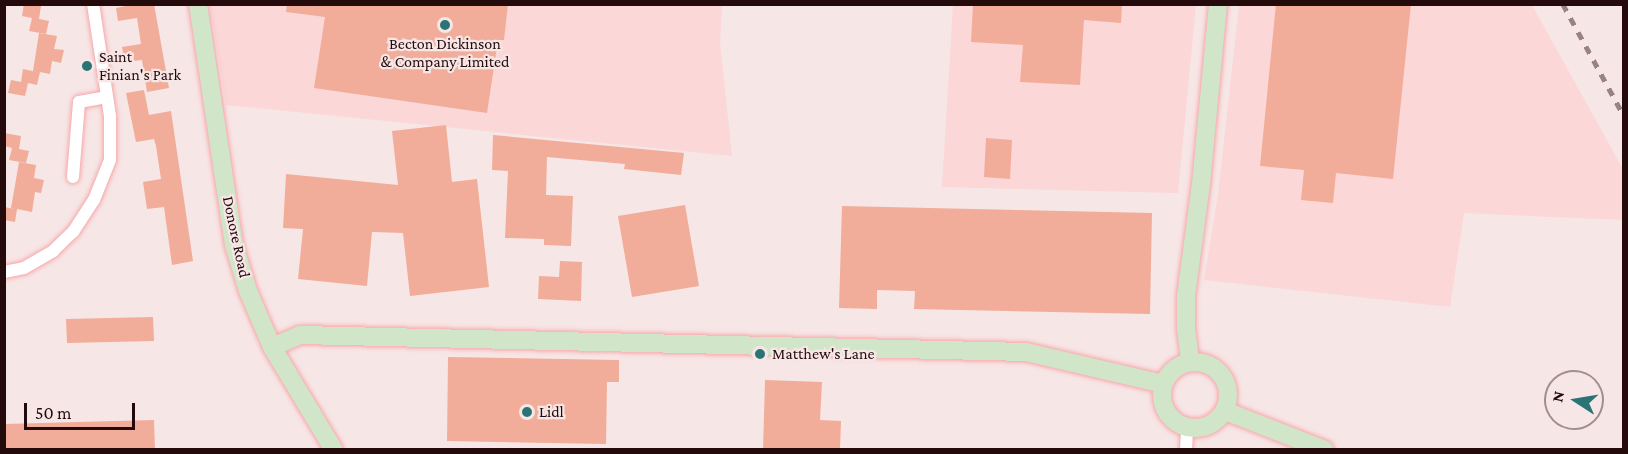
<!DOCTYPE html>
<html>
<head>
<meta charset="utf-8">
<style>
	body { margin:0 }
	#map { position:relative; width:1628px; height:454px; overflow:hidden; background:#f7e6e6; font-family:"Crimson Pro",serif }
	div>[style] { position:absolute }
	.built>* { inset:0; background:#fbd7d7 }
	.building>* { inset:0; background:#f1ad99 }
	.roads { filter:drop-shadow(0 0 2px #f6a8ab) drop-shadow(0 0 2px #f6a8ab) }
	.street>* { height:12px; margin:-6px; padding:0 6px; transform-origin:6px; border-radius:6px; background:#fff }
	.secondary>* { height:18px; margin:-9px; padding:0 9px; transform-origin:9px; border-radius:9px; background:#d1e6c9 }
	.secondary>.ring { margin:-9px; padding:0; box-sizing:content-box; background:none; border:18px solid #d1e6c9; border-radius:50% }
	.rail>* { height:4.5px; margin-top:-2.25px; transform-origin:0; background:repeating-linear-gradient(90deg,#988283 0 8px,transparent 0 16px) }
	.dots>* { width:16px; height:16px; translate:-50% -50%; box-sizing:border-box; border:3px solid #f7e6e6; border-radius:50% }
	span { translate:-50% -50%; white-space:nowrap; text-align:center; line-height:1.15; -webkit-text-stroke:4.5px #f7e6e6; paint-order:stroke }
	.poi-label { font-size:16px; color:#250a0c }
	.left { translate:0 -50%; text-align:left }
	.street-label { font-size:16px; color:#250a0c }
	.frame { position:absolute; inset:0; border:6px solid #250a0c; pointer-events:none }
	.north { position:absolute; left:1544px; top:370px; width:60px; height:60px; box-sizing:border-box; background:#f7e6e6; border:2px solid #a38e8f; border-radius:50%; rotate:282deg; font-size:16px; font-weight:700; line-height:24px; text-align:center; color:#250a0c }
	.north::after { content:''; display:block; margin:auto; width:21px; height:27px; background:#2a7476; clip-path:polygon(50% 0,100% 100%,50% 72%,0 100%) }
	.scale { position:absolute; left:24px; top:403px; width:111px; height:27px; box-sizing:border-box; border:3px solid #250a0c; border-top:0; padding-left:8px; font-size:18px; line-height:21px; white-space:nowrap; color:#250a0c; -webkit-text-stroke:4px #f7e6e6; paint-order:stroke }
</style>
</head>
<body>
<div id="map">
	<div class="built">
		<div style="clip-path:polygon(210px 5px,722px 5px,720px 43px,732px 156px,226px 105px)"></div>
		<div style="clip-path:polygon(953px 5px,1196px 5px,1178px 193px,942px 187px)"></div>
		<div style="clip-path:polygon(1239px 5px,1532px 5px,1623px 169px,1623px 220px,1464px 213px,1450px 307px,1204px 280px,1218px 195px)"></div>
	</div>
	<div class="building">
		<div style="clip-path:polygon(24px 4px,41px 6px,39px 19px,35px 18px,49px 21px,46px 34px,29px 31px,32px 18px,22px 16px)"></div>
		<div style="clip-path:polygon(136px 4px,154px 4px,169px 88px,147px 92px,142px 60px,125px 62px,122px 47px,141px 44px,137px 18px,118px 21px,116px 8px)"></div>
		<div style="clip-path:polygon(287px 4px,508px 4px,504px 40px,498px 40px,487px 113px,314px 88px,325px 17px,286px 12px)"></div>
		<div style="clip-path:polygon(973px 4px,1122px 4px,1121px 23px,1084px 20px,1080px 85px,1020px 82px,1023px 45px,971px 42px)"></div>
		<div style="clip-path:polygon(1276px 4px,1411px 4px,1393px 179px,1336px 173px,1333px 203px,1301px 200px,1304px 170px,1260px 166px)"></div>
		<div style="clip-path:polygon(39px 33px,57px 36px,54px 49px,64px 50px,61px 63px,52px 61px,50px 74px,40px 72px,37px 85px,28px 83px,25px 96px,8px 93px,11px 80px,21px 82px,23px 69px,37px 72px,33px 71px)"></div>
		<div style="clip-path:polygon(144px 90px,149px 115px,171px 111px,193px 261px,172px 265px,164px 207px,147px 209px,143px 182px,161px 179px,156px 146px,154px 139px,136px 142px,126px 93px)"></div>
		<div style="clip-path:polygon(446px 125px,452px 182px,477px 179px,489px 287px,410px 296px,403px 233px,372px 232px,367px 286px,298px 279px,303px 229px,283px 228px,286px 174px,398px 185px,392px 131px)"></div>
		<div style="clip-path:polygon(4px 133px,21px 136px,19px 149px,29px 151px,26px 163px,9px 160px,12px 148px,4px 146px)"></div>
		<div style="clip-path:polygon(493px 135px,684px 153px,681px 175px,624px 169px,625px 164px,547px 157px,546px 195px,573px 196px,571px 246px,544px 245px,544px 239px,505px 238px,508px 171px,492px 170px)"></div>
		<div style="clip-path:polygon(986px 138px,1012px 140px,1010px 179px,984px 177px)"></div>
		<div style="clip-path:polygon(19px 162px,36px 165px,34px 178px,44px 180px,41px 193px,35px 192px,32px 212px,17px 209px,15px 222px,4px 220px,4px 207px,15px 209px,11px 208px)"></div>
		<div style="clip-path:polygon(685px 205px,699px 286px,632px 297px,618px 216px)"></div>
		<div style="clip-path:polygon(842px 206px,1152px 213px,1150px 314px,914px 309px,915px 291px,877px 290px,877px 309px,839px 308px)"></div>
		<div style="clip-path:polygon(560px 261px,582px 262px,581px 301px,538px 299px,539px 276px,559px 277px)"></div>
		<div style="clip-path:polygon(153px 317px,154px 341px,67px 343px,66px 319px)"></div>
		<div style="clip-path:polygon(448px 357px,619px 360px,619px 382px,607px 382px,606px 444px,447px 441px)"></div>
		<div style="clip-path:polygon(765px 380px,822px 382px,820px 420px,841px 421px,840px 449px,763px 450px)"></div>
		<div style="clip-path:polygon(154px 420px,155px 450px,4px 450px,4px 424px)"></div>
	</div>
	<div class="roads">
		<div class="street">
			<div style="left:73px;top:177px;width:75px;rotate:-85.4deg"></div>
			<div style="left:79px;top:102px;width:28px;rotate:-10deg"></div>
			<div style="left:4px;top:272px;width:20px;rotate:-11deg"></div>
			<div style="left:24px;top:268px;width:34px;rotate:-30deg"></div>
			<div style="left:53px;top:251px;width:28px;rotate:-44deg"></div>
			<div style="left:73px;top:232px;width:38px;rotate:-57deg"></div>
			<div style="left:94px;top:200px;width:43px;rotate:-68.2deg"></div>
			<div style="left:110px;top:160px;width:44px;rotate:-90deg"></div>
			<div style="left:110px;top:116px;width:113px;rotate:-98.6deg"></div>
			<div style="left:1186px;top:450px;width:22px;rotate:-87deg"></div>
		</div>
		<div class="secondary">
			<div style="left:198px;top:4px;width:244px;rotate:81.5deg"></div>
			<div style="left:234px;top:245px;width:48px;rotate:73.1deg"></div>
			<div style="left:248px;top:291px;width:61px;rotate:66.8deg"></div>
			<div style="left:272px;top:347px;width:120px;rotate:59deg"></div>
			<div style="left:272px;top:347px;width:30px;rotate:-23deg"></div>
			<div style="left:300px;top:335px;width:726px;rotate:1.34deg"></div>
			<div style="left:1026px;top:352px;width:141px;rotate:13.1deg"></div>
			<div style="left:1190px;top:361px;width:34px;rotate:-97deg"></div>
			<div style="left:1186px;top:327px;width:31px;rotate:-90deg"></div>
			<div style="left:1186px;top:296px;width:113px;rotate:-82.4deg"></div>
			<div style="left:1201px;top:184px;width:181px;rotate:-84.6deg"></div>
			<div class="ring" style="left:1162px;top:362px;width:48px;height:48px"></div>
			<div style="left:1225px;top:411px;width:107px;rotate:21.3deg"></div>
		</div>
	</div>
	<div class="rail">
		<div style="left:1563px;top:4px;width:128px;rotate:61.4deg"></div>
	</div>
	<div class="dots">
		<div style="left:445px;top:25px;background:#2a7476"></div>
		<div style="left:87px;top:66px;background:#2a7476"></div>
		<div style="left:760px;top:354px;background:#2a7476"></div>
		<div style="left:527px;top:412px;background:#2a7476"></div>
	</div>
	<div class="poi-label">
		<span style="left:445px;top:53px">Becton Dickinson<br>&amp; Company Limited</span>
		<span class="left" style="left:99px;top:66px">Saint<br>Finian's Park</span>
		<span class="left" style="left:772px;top:354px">Matthew's Lane</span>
		<span class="left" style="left:539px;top:412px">Lidl</span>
	</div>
	<div class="street-label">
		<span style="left:236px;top:237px;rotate:78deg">Donore Road</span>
	</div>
	<div class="frame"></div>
	<div class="north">N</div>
	<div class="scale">50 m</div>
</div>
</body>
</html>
